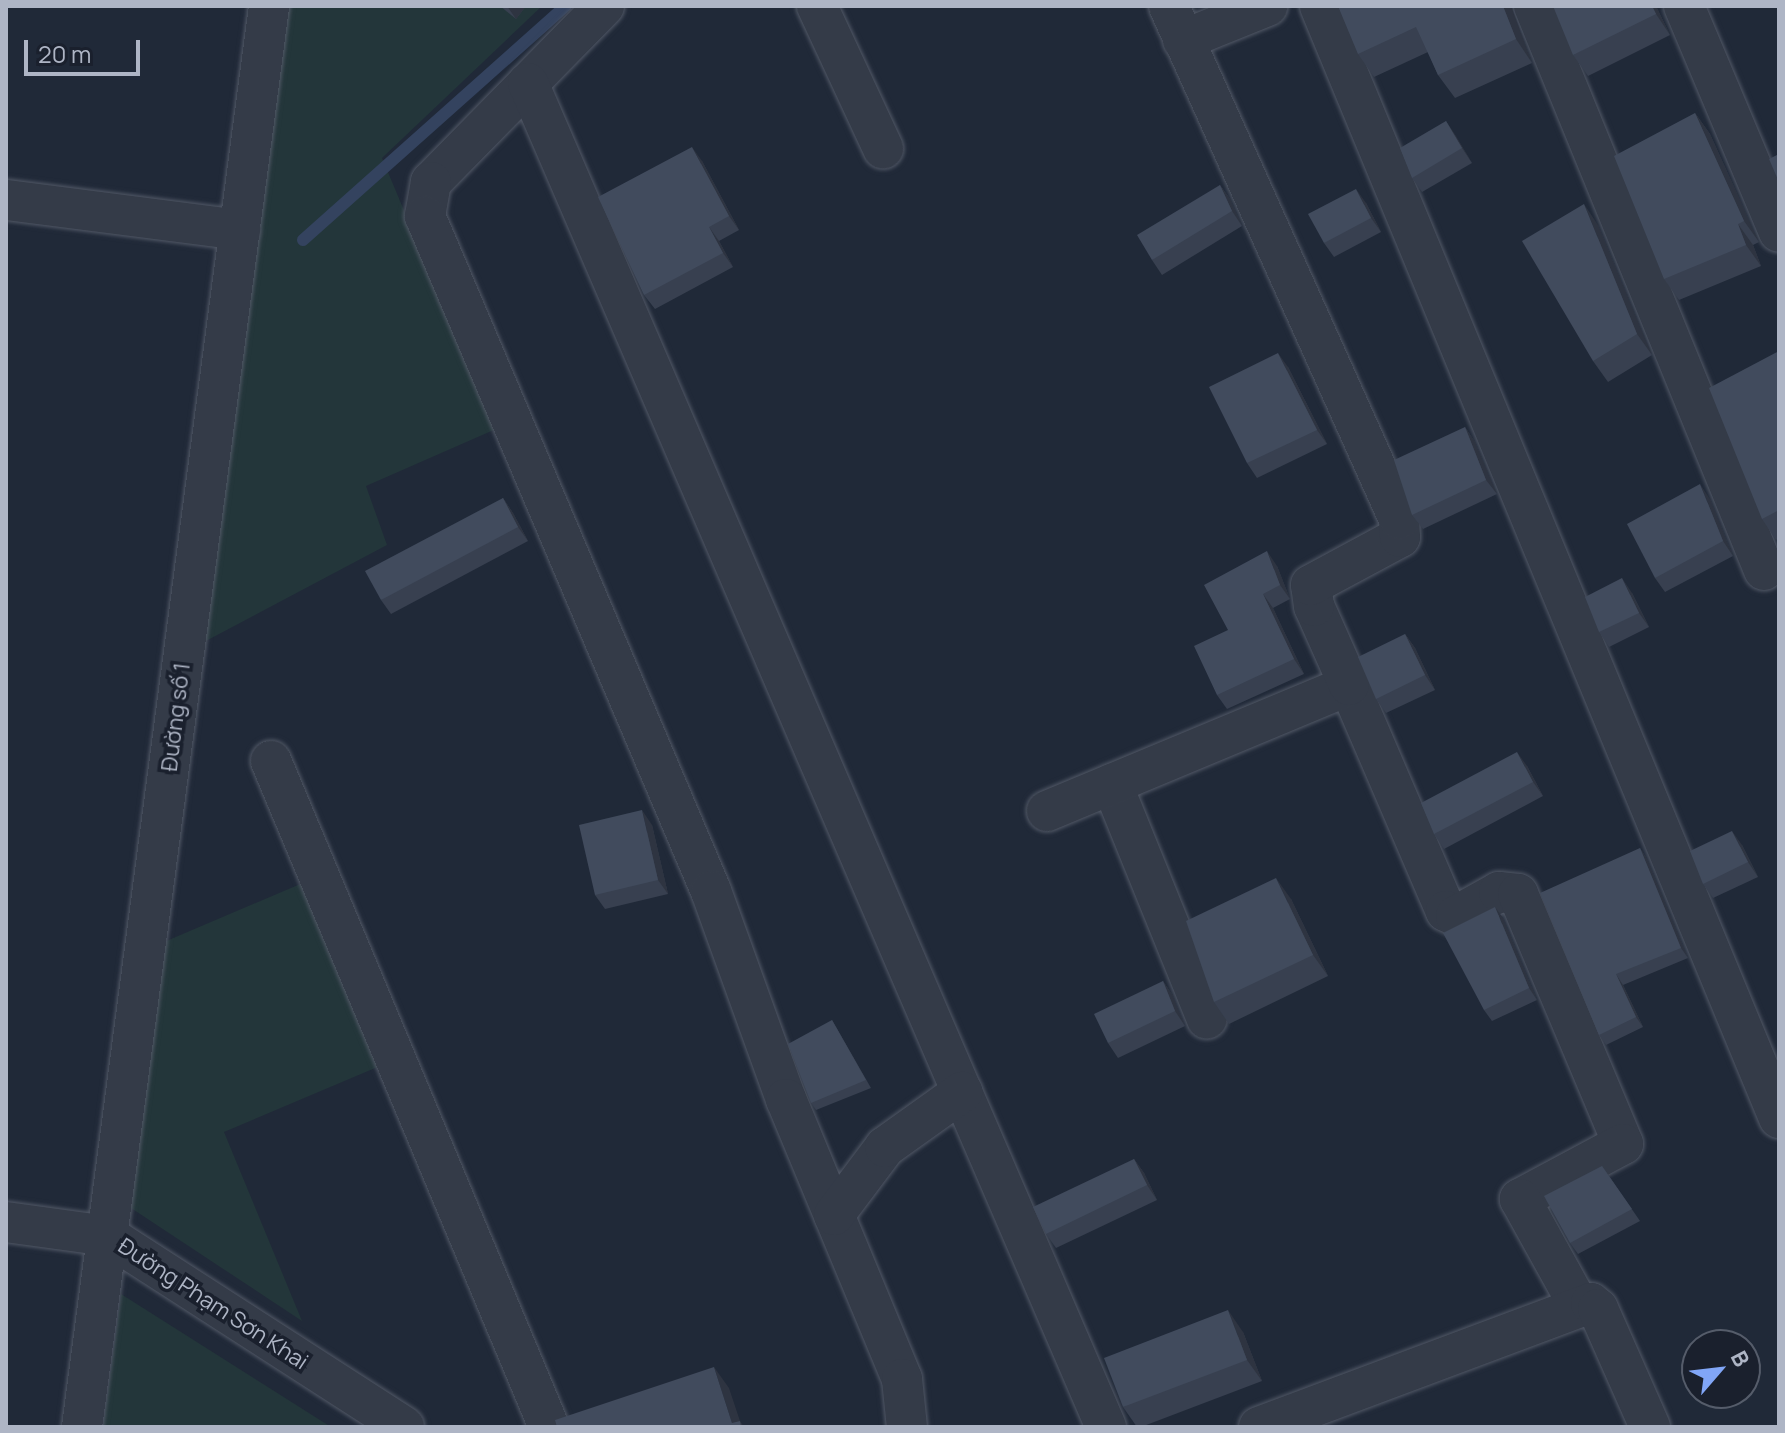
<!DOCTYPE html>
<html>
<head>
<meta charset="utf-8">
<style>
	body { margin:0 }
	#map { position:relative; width:1785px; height:1433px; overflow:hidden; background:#202938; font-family:Manrope,sans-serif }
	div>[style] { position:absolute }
	.green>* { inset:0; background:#23363a }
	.stream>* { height:12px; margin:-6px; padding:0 6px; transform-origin:6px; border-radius:6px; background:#34435f }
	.roads { filter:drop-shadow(0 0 2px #515866) drop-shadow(0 0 2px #515866) }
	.minor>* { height:40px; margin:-20px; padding:0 20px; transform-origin:20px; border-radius:20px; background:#343b48 }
	.wall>* { inset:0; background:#384050 }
	.shaded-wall>* { inset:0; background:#2e3441 }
	.building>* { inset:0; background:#414b5d }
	span { translate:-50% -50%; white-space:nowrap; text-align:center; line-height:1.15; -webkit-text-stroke:7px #1a202d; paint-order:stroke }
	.street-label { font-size:22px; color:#aeb5c5 }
	.frame { position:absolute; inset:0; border:8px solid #aeb5c5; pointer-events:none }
	.north { position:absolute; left:1681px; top:1329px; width:80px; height:80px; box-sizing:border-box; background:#1a202d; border:2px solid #555c6a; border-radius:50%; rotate:62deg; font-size:22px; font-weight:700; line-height:32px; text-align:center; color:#aeb5c5 }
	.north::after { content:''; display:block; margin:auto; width:28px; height:36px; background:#81a6f7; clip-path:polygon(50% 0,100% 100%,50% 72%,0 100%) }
	.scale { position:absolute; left:24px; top:40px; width:116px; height:36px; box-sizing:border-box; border:4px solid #aeb5c5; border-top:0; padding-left:10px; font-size:24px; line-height:28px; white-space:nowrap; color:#aeb5c5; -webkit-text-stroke:6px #1a202d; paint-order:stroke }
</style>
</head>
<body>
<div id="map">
	<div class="green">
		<div style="clip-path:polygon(287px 6px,542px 6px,382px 158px,496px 429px,366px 486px,387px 545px,204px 642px)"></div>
		<div style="clip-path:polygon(312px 879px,387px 1063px,224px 1132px,302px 1321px,131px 1208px,164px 942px)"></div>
		<div style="clip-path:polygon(121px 1294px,331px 1427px,103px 1427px)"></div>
	</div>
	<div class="stream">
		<div style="left:303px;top:240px;width:352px;rotate:-41.7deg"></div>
	</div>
	<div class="roads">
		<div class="minor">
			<div style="left:604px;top:6px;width:247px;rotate:134.5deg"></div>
			<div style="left:431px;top:182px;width:35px;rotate:100deg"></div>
			<div style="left:425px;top:216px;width:733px;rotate:67.04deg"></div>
			<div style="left:711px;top:891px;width:221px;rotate:70.2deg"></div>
			<div style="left:786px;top:1099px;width:303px;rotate:67.5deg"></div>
			<div style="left:902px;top:1379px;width:48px;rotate:84.1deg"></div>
			<div style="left:817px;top:6px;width:157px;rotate:65.1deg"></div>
			<div style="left:1320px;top:6px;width:1203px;rotate:67.57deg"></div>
			<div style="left:1534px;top:6px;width:609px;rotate:67.81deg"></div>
			<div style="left:1684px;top:6px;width:245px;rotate:67.2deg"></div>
			<div style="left:1183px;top:40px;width:91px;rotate:-22deg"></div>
			<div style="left:528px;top:83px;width:1463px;rotate:66.73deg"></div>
			<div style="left:6px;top:200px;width:236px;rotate:7.3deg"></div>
			<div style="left:1349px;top:685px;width:246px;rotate:66.8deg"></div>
			<div style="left:1446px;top:911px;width:11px;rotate:27deg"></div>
			<div style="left:1456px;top:916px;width:49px;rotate:-29.2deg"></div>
			<div style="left:1499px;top:892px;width:19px;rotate:6deg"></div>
			<div style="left:1518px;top:894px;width:271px;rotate:67.2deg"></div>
			<div style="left:1623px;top:1144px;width:117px;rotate:151.9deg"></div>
			<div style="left:1520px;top:1199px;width:120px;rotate:61.1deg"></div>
			<div style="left:271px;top:761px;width:722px;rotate:67.34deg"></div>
			<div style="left:1112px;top:784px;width:253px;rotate:68deg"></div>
			<div style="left:1047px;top:811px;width:327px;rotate:-22.6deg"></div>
			<div style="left:1349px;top:685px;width:86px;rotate:-113.9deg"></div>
			<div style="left:1314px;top:606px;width:21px;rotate:-98deg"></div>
			<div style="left:1311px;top:585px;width:101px;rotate:-28.3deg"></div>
			<div style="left:1400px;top:537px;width:18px;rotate:-93deg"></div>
			<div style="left:1399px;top:519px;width:562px;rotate:-114.15deg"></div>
			<div style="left:834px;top:1215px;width:85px;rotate:-53.1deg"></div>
			<div style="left:885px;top:1147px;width:95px;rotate:-35.5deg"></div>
			<div style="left:6px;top:1222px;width:103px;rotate:7.8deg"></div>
			<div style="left:108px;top:1236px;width:352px;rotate:32.8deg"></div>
			<div style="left:82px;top:1427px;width:1433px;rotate:-82.5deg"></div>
			<div style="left:1259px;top:1427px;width:354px;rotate:-20.5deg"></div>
			<div style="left:1591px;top:1303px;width:9px;rotate:41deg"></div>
			<div style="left:1598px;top:1309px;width:129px;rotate:66.2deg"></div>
		</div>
	</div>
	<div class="wall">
		<div style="clip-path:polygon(500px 6px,526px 6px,516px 19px)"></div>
		<div style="clip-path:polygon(1338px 6px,1511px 6px,1532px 63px,1455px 98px,1438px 75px,1428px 52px,1374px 77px,1358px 54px)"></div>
		<div style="clip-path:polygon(1656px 6px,1670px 35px,1588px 76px,1573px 55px)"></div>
		<div style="clip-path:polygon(1695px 113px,1710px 134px,1759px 242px,1753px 245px,1761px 266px,1679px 300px,1664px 279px)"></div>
		<div style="clip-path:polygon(1446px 121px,1472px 163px,1422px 192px,1412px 178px)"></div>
		<div style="clip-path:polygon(702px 161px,739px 230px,719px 241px,733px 267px,655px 309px,644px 295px)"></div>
		<div style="clip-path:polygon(1220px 185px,1230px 199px,1242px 226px,1162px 275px,1152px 260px)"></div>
		<div style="clip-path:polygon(1366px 203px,1381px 232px,1334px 257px,1324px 243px)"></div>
		<div style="clip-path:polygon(1598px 225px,1652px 355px,1608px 382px,1593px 361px)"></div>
		<div style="clip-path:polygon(1779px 351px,1779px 538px,1776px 540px,1762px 519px)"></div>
		<div style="clip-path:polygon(1288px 367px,1327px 444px,1257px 478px,1247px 463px)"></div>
		<div style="clip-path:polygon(1465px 427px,1475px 442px,1497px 494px,1423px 529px,1412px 515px)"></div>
		<div style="clip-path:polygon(503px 498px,513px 513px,528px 541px,391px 614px,381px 600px)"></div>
		<div style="clip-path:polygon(1710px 499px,1733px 556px,1665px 592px,1655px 578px)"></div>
		<div style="clip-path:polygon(1277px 566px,1290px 599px,1273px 608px,1304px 674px,1227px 709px,1217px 695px,1228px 630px)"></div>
		<div style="clip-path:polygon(1632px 593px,1649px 627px,1609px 647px,1599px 632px)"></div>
		<div style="clip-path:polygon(1405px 634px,1415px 648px,1435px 690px,1386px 713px,1376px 699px)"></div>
		<div style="clip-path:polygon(1527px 766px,1543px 796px,1444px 849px,1434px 834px)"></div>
		<div style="clip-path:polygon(652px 825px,668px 894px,605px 909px,595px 895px)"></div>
		<div style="clip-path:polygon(1742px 845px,1758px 877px,1713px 898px,1703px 884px)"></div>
		<div style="clip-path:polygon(1640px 848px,1647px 859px,1688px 958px,1623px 985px,1643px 1027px,1606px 1045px,1599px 1035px)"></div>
		<div style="clip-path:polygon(1291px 899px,1328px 976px,1229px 1024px,1214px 1002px)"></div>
		<div style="clip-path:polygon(1503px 918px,1537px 1000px,1492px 1021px,1484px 1010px)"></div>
		<div style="clip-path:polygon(1163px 981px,1173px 996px,1185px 1026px,1118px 1058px,1108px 1043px)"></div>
		<div style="clip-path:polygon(832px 1020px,871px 1088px,816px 1110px,811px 1103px)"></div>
		<div style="clip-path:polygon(1134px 1159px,1144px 1173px,1157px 1200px,1056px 1248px,1046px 1234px)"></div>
		<div style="clip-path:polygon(1602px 1166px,1640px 1221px,1578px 1254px,1570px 1243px)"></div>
		<div style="clip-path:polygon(1243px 1332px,1262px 1381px,1141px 1427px,1137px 1427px,1123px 1407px)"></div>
	</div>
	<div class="shaded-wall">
		<div style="clip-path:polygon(507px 6px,526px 6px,516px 19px)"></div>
		<div style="clip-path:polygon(1503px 6px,1511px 6px,1532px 63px,1516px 39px)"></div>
		<div style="clip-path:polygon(1652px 6px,1656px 6px,1670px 35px,1656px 14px)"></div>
		<div style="clip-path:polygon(1695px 113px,1710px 134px,1759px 242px,1744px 221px)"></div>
		<div style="clip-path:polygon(1446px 121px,1456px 136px,1472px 163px,1462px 148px)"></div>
		<div style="clip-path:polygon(692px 147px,702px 161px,739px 230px,729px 216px)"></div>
		<div style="clip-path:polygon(1220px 185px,1230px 199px,1242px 226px,1232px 211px)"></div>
		<div style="clip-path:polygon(1356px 189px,1366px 203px,1381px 232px,1371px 218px)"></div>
		<div style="clip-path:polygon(1584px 204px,1598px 225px,1652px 355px,1637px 334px)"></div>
		<div style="clip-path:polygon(1738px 224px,1753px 245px,1761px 266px,1746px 245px)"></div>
		<div style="clip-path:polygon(709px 227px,719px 241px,733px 267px,723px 253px)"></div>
		<div style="clip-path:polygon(1278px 353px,1288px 367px,1327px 444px,1317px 430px)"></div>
		<div style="clip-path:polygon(1465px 427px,1475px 442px,1497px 494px,1486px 480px)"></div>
		<div style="clip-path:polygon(1700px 484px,1710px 499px,1733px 556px,1723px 541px)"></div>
		<div style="clip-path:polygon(503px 498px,513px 513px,528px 541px,518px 527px)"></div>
		<div style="clip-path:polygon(1267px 551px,1277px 566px,1290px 599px,1280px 585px)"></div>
		<div style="clip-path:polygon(1622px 578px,1632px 593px,1649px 627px,1639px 613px)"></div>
		<div style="clip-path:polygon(1263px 594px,1273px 608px,1304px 674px,1294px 659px)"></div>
		<div style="clip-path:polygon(1405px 634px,1415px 648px,1435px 690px,1425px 675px)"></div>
		<div style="clip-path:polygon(1517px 752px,1527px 766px,1543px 796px,1533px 782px)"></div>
		<div style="clip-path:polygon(642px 810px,652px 825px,668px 894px,658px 880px)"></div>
		<div style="clip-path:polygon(1732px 831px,1742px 845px,1758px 877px,1748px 862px)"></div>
		<div style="clip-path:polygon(1640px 848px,1647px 859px,1688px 958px,1681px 948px)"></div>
		<div style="clip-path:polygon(1276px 878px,1291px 899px,1328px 976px,1313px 955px)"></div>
		<div style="clip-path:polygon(1495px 907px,1503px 918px,1537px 1000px,1529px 988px)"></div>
		<div style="clip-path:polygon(1616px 974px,1623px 985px,1643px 1027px,1636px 1017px)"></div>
		<div style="clip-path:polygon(1163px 981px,1173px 996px,1185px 1026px,1175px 1011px)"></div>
		<div style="clip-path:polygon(1134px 1159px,1144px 1173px,1157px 1200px,1147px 1185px)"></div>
		<div style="clip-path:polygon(1228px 1310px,1243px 1332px,1262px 1381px,1247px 1360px)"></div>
		<div style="clip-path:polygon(714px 1367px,729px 1388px,740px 1421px,744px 1427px,735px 1427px,732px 1423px)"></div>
	</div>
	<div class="building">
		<div style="clip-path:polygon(1338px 6px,1503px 6px,1516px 39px,1438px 75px,1416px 27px,1358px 54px)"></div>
		<div style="clip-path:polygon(1553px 6px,1652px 6px,1656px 14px,1573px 55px)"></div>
		<div style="clip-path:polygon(1695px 113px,1744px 221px,1738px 224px,1746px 245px,1664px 279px,1614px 156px)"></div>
		<div style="clip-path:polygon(1446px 121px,1462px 148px,1412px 178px,1400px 148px)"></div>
		<div style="clip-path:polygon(692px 147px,729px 216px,709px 227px,723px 253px,644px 295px,598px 197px)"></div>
		<div style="clip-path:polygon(1779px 154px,1779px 182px,1769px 159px)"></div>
		<div style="clip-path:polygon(1220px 185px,1232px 211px,1152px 260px,1137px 235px)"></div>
		<div style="clip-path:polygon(1356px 189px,1371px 218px,1324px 243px,1308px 214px)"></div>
		<div style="clip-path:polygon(1584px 204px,1637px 334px,1593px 361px,1522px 241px)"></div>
		<div style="clip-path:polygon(1779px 351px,1779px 510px,1762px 519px,1709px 388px)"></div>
		<div style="clip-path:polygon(1278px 353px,1317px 430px,1247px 463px,1209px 387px)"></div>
		<div style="clip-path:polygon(1465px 427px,1486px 480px,1412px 515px,1394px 460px)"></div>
		<div style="clip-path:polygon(1700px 484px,1723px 541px,1655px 578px,1627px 524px)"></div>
		<div style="clip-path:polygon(503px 498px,518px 527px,381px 600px,365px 571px)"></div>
		<div style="clip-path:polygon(1267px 551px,1280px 585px,1263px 594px,1294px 659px,1217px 695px,1194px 646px,1228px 630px,1204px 585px)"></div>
		<div style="clip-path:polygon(1622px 578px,1639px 613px,1599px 632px,1585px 597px)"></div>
		<div style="clip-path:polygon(1405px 634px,1425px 675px,1376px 699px,1358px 657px)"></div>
		<div style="clip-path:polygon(1517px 752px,1533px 782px,1434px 834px,1421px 803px)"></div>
		<div style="clip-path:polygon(642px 810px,658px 880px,595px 895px,579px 825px)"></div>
		<div style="clip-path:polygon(1732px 831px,1748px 862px,1703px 884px,1690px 851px)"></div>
		<div style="clip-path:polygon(1640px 848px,1681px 948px,1616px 974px,1636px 1017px,1599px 1035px,1540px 893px)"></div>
		<div style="clip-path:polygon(1276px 878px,1313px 955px,1214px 1002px,1186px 921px)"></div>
		<div style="clip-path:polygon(1495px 907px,1529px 988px,1484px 1010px,1443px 933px)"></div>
		<div style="clip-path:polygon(1163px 981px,1175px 1011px,1108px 1043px,1094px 1014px)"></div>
		<div style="clip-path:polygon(832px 1020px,866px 1080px,811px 1103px,788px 1044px)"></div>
		<div style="clip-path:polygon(1134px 1159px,1147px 1185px,1046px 1234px,1033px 1207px)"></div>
		<div style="clip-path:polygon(1602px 1166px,1632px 1209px,1570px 1243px,1544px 1196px)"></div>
		<div style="clip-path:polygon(1228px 1310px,1247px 1360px,1123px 1407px,1104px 1358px)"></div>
		<div style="clip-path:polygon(714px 1367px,732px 1423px,740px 1421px,741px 1427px,557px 1427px,555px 1420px)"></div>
	</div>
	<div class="street-label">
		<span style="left:176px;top:717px;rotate:-83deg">Đường số 1</span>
		<span style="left:213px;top:1304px;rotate:33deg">Đường Phạm Sơn Khai</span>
	</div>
	<div class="frame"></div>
	<div class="north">B</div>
	<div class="scale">20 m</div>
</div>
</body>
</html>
